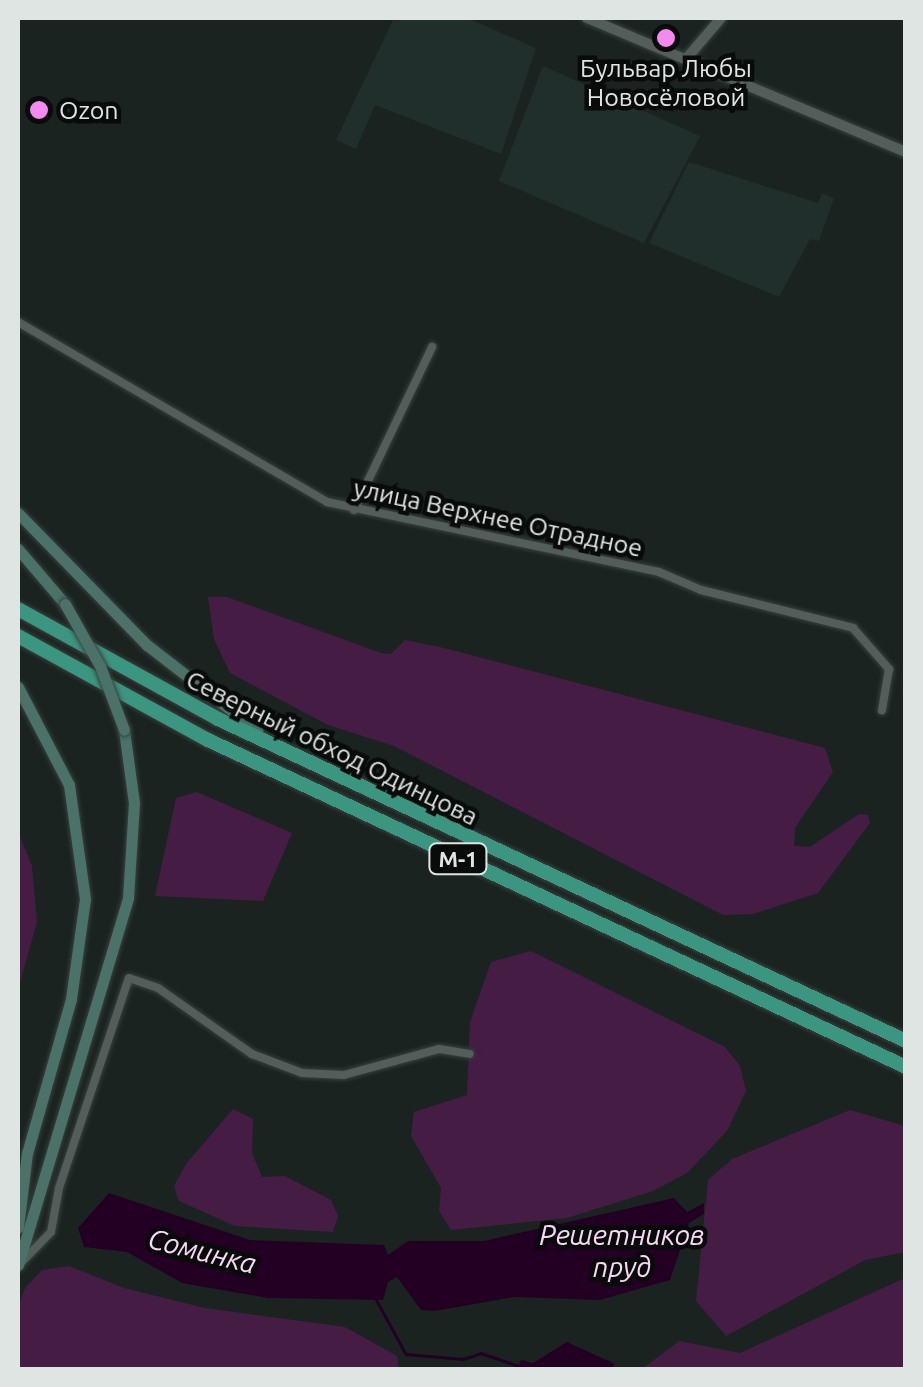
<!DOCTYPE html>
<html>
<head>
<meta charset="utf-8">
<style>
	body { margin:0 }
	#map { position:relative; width:923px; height:1387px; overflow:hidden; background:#1a2320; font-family:Ubuntu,sans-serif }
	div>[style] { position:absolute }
	.built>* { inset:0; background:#202f2b }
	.green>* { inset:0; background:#451d44 }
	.water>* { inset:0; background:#230023 }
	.stream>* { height:2.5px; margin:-1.25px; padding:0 1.25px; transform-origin:1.25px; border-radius:1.25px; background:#230023 }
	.roads { filter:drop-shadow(0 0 2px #39403e) drop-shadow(0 0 2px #39403e) }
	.minor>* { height:8px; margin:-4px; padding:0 4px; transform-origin:4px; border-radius:4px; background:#535d5a }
	.tertiary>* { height:10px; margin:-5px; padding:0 5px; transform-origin:5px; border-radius:5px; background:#535d5a }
	.secondary>* { height:11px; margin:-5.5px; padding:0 5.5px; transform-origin:5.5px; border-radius:5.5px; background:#4a7269 }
	.trunk>* { height:14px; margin:-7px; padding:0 7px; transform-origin:7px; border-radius:7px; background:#3b9681 }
	.bridges { filter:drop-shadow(0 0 2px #39403e) drop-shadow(0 0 2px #39403e) }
	.secondary-bridge>* { height:11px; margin:-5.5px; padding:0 5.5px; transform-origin:5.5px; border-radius:5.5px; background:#4a7269 }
	.dots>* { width:28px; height:28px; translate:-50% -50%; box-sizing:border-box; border:5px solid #080b0a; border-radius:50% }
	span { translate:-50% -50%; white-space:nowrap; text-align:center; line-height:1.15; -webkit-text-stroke:9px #080b0a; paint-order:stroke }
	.shield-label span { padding:2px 8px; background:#080b0a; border:2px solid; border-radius:8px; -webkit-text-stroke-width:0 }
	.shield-label { font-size:22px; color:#dfe5e3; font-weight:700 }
	.poi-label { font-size:25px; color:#dfe5e3 }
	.left { translate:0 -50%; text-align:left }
	.street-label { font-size:25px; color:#dfe5e3 }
	.water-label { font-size:28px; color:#f9d7f7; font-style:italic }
	.frame { position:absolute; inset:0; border:20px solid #dfe5e3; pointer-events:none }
</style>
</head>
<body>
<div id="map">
	<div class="built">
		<div style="clip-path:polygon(394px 18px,467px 18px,536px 48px,501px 154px,375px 105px,356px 149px,336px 140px)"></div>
		<div style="clip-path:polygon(543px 66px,700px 136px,644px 243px,499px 181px)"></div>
		<div style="clip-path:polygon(689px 162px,818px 203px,822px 193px,834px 198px,819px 241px,810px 239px,779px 297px,649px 243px)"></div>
	</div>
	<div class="green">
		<div style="clip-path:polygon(208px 597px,227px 597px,381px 653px,391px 654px,405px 640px,440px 647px,825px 748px,833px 772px,795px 828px,794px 846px,810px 847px,859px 814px,868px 815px,870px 823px,818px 893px,753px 914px,723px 915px,394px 746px,328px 725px,230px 673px,214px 639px)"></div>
		<div style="clip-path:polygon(197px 792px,292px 833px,263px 901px,155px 896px,176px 798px)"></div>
		<div style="clip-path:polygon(18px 832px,32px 866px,37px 922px,18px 990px)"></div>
		<div style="clip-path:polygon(531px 951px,725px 1047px,740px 1066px,746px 1091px,727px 1131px,687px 1173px,653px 1191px,567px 1218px,451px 1230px,439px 1211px,441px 1188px,411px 1136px,414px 1112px,467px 1095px,470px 1022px,491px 962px)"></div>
		<div style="clip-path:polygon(233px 1109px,253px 1119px,252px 1153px,262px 1177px,285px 1176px,331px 1200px,338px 1216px,333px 1232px,235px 1226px,179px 1201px,174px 1186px,186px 1164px)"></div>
		<div style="clip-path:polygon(850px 1110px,905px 1126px,905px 1252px,865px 1260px,726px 1336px,696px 1301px,708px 1180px,732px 1159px)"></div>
		<div style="clip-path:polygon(69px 1266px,124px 1288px,205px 1308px,345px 1327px,397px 1356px,399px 1369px,18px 1369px,18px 1307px,25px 1288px,42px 1270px)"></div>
		<div style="clip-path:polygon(905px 1278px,905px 1369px,642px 1369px,679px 1341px,740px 1353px)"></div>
	</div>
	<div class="water">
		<div style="clip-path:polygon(109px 1193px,250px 1240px,384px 1245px,388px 1255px,408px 1241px,484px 1241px,674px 1198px,687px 1212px,704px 1203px,704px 1214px,689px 1223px,670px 1280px,600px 1300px,515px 1297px,434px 1311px,421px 1310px,397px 1277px,388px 1282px,383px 1300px,268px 1298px,182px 1283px,127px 1252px,84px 1247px,78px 1228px)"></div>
		<div style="clip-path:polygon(567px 1342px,615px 1364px,611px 1369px,517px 1369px,521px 1360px,533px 1363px)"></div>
	</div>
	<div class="stream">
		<div style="left:376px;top:1299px;width:63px;rotate:61.4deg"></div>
		<div style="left:406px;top:1354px;width:57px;rotate:5deg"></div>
		<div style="left:463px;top:1359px;width:19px;rotate:-18deg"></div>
		<div style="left:481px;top:1353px;width:39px;rotate:19deg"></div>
	</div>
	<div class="roads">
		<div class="minor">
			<div style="left:18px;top:322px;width:358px;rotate:30.2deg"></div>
			<div style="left:327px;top:502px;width:339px;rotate:11.9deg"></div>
			<div style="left:659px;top:572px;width:46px;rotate:23.2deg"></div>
			<div style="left:701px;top:590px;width:157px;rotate:14deg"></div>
			<div style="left:853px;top:628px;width:55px;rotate:48.7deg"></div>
			<div style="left:889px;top:669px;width:42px;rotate:99.7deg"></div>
			<div style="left:354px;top:510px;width:181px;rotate:-64.4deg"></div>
			<div style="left:18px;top:1266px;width:47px;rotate:-45.9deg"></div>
			<div style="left:51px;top:1232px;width:45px;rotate:-79.7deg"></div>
			<div style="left:59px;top:1188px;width:221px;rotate:-71.6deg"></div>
			<div style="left:129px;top:978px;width:31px;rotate:19deg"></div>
			<div style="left:158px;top:988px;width:115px;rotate:35.1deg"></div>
			<div style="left:252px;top:1054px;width:53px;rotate:20.8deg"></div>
			<div style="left:302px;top:1073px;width:42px;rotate:2.7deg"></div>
			<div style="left:344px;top:1075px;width:98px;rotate:-15.3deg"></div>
			<div style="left:439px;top:1049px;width:31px;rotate:9deg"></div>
		</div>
		<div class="tertiary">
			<div style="left:587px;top:18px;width:346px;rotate:22.8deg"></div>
			<div style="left:686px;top:59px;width:54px;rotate:-49.5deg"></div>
		</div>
		<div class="secondary">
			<div style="left:18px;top:513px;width:185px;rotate:45.7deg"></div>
			<div style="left:147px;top:645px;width:140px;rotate:37.8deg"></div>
			<div style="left:18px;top:549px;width:72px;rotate:49.5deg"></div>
			<div style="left:18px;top:687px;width:110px;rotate:62.5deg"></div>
			<div style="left:69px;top:785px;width:115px;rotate:82deg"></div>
			<div style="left:85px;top:899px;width:101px;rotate:98deg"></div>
			<div style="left:71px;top:999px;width:160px;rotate:105.9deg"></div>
			<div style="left:27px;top:1153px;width:75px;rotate:96.9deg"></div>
			<div style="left:18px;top:1265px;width:383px;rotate:-73.3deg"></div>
			<div style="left:128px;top:898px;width:95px;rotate:-86.4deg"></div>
			<div style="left:134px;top:803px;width:74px;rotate:-97.8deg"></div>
		</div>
		<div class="trunk">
			<div style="left:18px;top:609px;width:228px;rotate:28.8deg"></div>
			<div style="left:218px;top:719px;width:760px;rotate:25.08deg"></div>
			<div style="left:18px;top:636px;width:217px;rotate:28.7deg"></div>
			<div style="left:208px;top:740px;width:771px;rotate:25.1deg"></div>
		</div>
	</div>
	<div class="bridges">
		<div class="secondary-bridge">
			<div style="left:65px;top:604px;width:71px;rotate:60.6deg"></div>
			<div style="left:100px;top:666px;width:68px;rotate:69.4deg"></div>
		</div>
	</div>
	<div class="dots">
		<div style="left:666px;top:38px;background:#f489f0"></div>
		<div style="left:39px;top:110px;background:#f489f0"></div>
	</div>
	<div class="shield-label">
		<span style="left:458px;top:859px">М-1</span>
	</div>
	<div class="poi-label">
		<span style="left:666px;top:83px">Бульвар Любы<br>Новосёловой</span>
		<span class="left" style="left:59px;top:110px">Ozon</span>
	</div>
	<div class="street-label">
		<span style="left:498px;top:518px;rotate:12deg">улица Верхнее Отрадное</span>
		<span style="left:332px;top:748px;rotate:26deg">Северный обход Одинцова</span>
	</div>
	<div class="water-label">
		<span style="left:622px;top:1251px">Решетников<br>пруд</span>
		<span style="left:202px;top:1251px;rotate:14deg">Соминка</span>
	</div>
	<div class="frame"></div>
</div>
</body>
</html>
